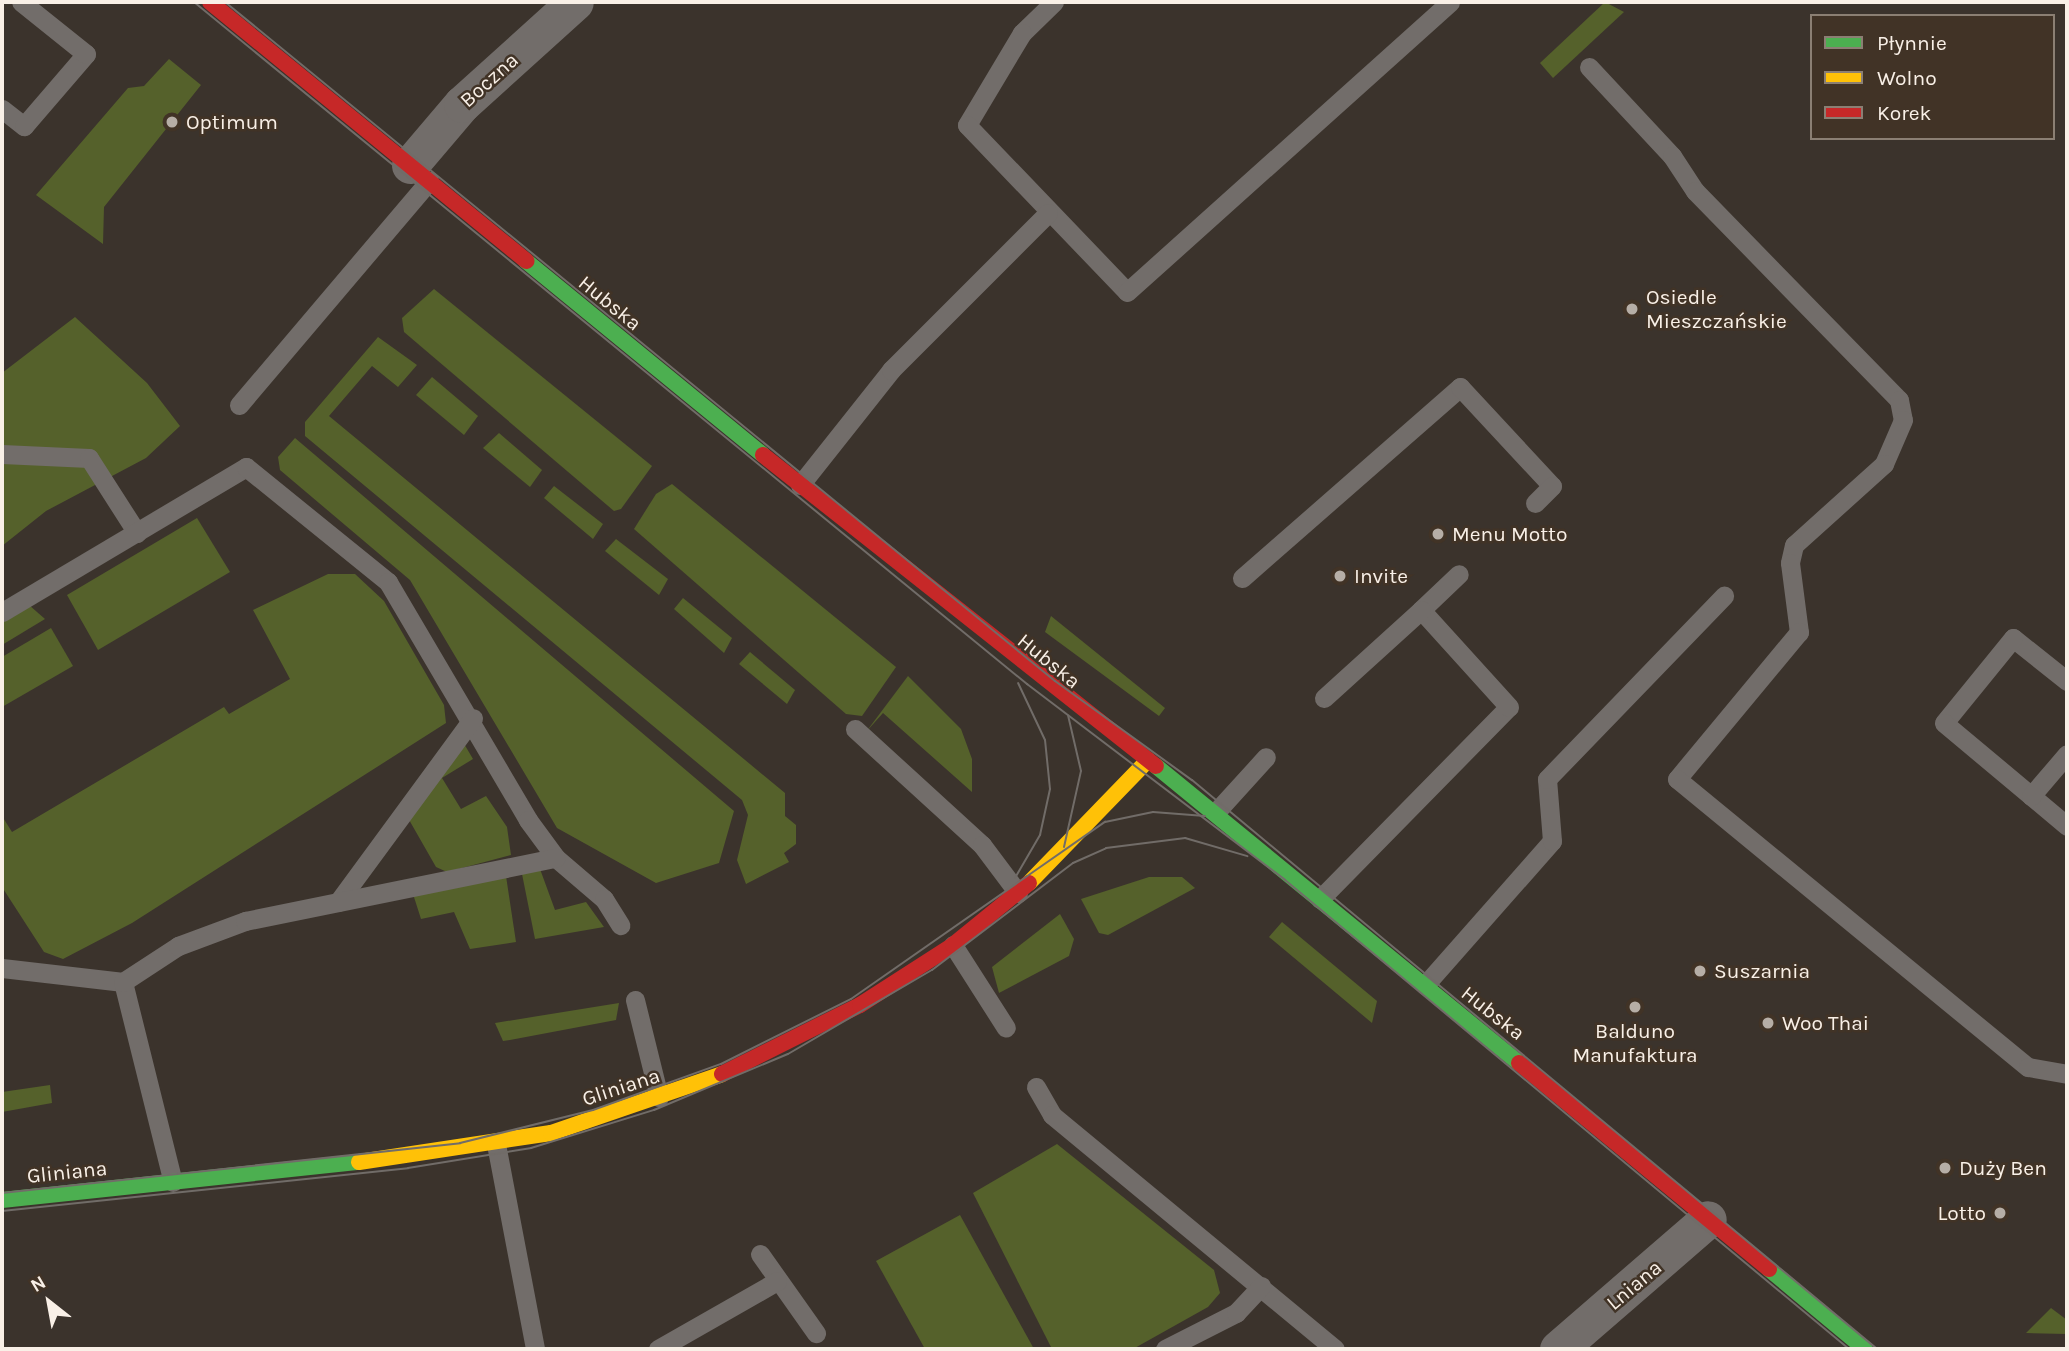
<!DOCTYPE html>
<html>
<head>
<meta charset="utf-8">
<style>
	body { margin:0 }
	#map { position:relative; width:2069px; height:1351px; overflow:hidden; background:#3b332c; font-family:Karla,sans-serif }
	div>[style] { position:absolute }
	.green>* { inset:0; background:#55612b }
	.lane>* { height:19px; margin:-9.5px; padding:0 9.5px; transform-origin:9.5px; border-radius:9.5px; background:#726d6a }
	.street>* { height:37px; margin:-18.5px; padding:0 18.5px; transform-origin:18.5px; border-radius:18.5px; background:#726d6a }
	.fast>* { height:16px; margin:-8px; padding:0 8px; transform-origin:8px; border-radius:8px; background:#4caf50 }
	.slow>* { height:16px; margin:-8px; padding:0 8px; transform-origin:8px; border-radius:8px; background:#ffc107 }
	.jam>* { height:16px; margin:-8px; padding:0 8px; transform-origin:8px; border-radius:8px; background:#c62828 }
	.tram>* { height:2px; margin:-1px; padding:0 1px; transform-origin:1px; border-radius:1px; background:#716c68 }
	.dots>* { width:19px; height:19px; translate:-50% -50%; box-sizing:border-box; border:4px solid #413326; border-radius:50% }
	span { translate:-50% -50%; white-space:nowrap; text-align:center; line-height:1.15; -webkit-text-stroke:5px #413326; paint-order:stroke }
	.street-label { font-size:21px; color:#f9f0e7 }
	.poi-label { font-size:21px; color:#f9f0e7 }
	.left { translate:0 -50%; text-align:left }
	.right { translate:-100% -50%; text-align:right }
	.frame { position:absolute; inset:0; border:4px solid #f9f0e7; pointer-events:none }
	.legend { position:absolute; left:1810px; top:14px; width:245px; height:126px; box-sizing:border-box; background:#413326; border:2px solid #8b7f73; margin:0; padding:9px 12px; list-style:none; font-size:21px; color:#f9f0e7 }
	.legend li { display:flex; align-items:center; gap:14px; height:35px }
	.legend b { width:35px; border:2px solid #8b7f73 }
	.north { position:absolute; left:14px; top:1267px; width:70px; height:70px; -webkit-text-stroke:5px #413326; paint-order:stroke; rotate:329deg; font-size:19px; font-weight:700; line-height:28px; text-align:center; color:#f9f0e7 }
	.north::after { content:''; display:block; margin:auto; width:24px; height:32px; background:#f9f0e7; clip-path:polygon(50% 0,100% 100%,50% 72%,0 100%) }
</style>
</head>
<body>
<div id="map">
	<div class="green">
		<div style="clip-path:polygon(1605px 2px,1624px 12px,1553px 78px,1540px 63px)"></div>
		<div style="clip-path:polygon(169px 59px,201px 85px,104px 207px,103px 244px,36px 195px,128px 88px,144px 86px)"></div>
		<div style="clip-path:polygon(434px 289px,652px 466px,621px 509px,614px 511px,404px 332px,402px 318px)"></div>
		<div style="clip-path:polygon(75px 317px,147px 383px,180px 426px,146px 458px,46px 511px,2px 546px,2px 373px)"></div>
		<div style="clip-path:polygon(378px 337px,417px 365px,398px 387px,372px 366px,329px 416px,785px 793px,785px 816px,796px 825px,796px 844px,784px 853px,789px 862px,746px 884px,737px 860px,748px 815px,742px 800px,305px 436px,305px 422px)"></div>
		<div style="clip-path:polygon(432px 377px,478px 416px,464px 435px,416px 395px)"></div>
		<div style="clip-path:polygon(499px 433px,542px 470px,530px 487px,483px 448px)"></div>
		<div style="clip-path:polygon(295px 438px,734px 811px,719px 863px,656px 883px,557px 828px,410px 580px,280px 470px,278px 457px)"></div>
		<div style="clip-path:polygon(672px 484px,896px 667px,862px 716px,846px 714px,634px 529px,656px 494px)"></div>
		<div style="clip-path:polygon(554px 486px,603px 524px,593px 539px,544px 498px)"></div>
		<div style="clip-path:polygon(197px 518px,230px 572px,98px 650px,67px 595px)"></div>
		<div style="clip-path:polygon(616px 539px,668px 579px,659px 595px,605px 551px)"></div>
		<div style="clip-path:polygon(328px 574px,355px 574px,384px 601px,444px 705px,446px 723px,132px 923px,63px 959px,44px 952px,2px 887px,2px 816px,12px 832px,224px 707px,229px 714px,290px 679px,253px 610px)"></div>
		<div style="clip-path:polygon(683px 598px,732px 638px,724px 653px,674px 609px)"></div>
		<div style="clip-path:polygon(29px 605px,45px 619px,2px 645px,2px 621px)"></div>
		<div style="clip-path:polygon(1051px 616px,1165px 708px,1159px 716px,1045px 632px)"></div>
		<div style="clip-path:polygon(51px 628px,73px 666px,2px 707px,2px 657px)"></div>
		<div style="clip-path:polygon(750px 652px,795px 690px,787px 704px,739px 664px)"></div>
		<div style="clip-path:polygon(908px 676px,961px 729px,972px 759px,972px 792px,883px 713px,866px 732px)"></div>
		<div style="clip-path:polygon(463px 742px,473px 759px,442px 778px,461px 809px,486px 796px,507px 827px,511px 855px,447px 872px,436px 867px,408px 818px)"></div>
		<div style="clip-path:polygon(540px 869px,555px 910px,586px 902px,604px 927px,535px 939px,522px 874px)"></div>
		<div style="clip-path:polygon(506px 876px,516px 942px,470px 949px,454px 912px,421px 919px,413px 894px)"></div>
		<div style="clip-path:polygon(1149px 877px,1182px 877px,1195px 888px,1108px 935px,1099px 933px,1081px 899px)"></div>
		<div style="clip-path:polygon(1060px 914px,1074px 939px,1069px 956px,999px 993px,992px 967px)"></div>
		<div style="clip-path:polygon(1282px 922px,1377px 1001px,1372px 1023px,1269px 937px)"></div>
		<div style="clip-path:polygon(619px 1003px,616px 1020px,510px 1040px,503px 1041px,495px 1023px)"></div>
		<div style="clip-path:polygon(50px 1085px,52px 1103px,2px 1112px,2px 1092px)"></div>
		<div style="clip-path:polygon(1057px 1144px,1214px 1270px,1220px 1293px,1208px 1307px,1133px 1349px,1052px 1349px,973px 1193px)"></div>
		<div style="clip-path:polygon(960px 1215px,1034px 1349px,925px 1349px,876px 1261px)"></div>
		<div style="clip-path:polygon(2051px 1308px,2067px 1320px,2067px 1334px,2026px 1333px)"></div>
	</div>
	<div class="lane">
		<div style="left:1054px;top:2px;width:45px;rotate:135.9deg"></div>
		<div style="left:1022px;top:33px;width:107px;rotate:120.9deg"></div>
		<div style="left:967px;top:125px;width:231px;rotate:46.2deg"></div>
		<div style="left:1127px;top:292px;width:434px;rotate:-41.9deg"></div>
		<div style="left:1589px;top:67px;width:122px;rotate:47deg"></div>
		<div style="left:1672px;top:156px;width:42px;rotate:56.7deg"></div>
		<div style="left:1695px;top:191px;width:292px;rotate:45.7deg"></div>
		<div style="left:1899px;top:400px;width:20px;rotate:79deg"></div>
		<div style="left:1903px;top:420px;width:48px;rotate:113.4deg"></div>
		<div style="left:1884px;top:464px;width:121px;rotate:138deg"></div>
		<div style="left:1794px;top:545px;width:18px;rotate:103deg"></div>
		<div style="left:1790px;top:563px;width:70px;rotate:82.6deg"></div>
		<div style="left:1799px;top:632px;width:191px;rotate:129.7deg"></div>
		<div style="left:1677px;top:779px;width:454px;rotate:39.4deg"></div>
		<div style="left:2028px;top:1067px;width:40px;rotate:10deg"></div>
		<div style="left:2px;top:109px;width:28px;rotate:38deg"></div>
		<div style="left:24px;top:126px;width:95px;rotate:-49.3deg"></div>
		<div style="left:86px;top:54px;width:83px;rotate:-141.3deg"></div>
		<div style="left:239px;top:405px;width:294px;rotate:-49.7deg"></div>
		<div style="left:2px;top:454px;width:87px;rotate:2.6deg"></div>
		<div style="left:89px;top:458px;width:89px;rotate:57.4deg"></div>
		<div style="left:800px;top:485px;width:147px;rotate:-51.6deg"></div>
		<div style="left:891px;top:370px;width:222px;rotate:-45deg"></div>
		<div style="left:1242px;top:578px;width:290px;rotate:-41.2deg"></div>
		<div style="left:1460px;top:387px;width:135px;rotate:47.1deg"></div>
		<div style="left:1552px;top:486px;width:24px;rotate:135deg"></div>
		<div style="left:1421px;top:610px;width:52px;rotate:-43.5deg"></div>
		<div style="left:2px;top:612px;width:284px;rotate:-30.7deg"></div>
		<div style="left:246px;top:467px;width:183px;rotate:39deg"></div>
		<div style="left:388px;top:582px;width:276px;rotate:59.5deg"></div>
		<div style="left:528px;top:820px;width:47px;rotate:53.6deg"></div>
		<div style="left:556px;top:858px;width:63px;rotate:40.5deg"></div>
		<div style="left:604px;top:899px;width:31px;rotate:58deg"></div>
		<div style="left:2067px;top:681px;width:69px;rotate:-141.5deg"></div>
		<div style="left:2013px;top:638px;width:109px;rotate:129.1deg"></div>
		<div style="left:1944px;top:723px;width:160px;rotate:39.9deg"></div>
		<div style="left:855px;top:729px;width:172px;rotate:42.4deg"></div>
		<div style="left:982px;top:845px;width:60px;rotate:53.1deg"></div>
		<div style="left:2031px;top:796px;width:55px;rotate:-49.4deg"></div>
		<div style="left:1216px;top:812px;width:74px;rotate:-47.7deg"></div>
		<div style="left:1320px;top:899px;width:269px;rotate:-45.5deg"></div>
		<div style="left:1509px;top:707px;width:131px;rotate:-132.2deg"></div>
		<div style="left:1421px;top:610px;width:131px;rotate:137.8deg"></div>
		<div style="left:338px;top:902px;width:228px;rotate:-53.7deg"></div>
		<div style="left:953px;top:945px;width:98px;rotate:57.4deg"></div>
		<div style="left:2px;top:968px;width:122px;rotate:6.6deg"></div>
		<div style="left:123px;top:982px;width:206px;rotate:76deg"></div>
		<div style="left:123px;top:982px;width:66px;rotate:-33.2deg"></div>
		<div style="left:178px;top:946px;width:72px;rotate:-20.5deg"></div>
		<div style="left:245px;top:921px;width:317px;rotate:-11.5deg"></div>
		<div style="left:1425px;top:985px;width:192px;rotate:-48.6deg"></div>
		<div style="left:1552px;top:841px;width:62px;rotate:-94.6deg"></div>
		<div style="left:1547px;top:779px;width:255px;rotate:-46deg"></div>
		<div style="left:635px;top:1000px;width:100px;rotate:76.1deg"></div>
		<div style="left:1036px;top:1087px;width:32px;rotate:60deg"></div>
		<div style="left:1052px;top:1115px;width:367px;rotate:39.6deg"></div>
		<div style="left:496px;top:1144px;width:209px;rotate:79.2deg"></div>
		<div style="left:760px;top:1254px;width:97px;rotate:54.7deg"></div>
		<div style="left:658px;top:1349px;width:137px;rotate:-29.7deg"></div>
		<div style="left:1165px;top:1349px;width:80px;rotate:-26.9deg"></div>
		<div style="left:1236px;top:1313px;width:37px;rotate:-47deg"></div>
	</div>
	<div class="street">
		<div style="left:410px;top:165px;width:80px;rotate:-49.6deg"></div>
		<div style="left:462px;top:104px;width:152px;rotate:-42.1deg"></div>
		<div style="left:1558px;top:1349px;width:198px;rotate:-40.9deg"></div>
	</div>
	<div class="fast">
		<div style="left:526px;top:261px;width:306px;rotate:39.3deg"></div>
		<div style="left:1156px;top:766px;width:469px;rotate:39.3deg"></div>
		<div style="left:2px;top:1200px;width:359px;rotate:-6.1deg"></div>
		<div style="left:1769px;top:1269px;width:125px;rotate:39.8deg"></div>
	</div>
	<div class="slow">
		<div style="left:1029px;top:883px;width:171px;rotate:-45.9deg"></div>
		<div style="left:359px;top:1162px;width:194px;rotate:-8.6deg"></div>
		<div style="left:551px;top:1133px;width:181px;rotate:-19deg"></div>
	</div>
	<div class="jam">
		<div style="left:210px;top:2px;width:409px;rotate:39.3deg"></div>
		<div style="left:763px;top:455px;width:501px;rotate:38.36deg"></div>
		<div style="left:1519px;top:1063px;width:324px;rotate:39.5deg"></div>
		<div style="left:722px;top:1074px;width:154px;rotate:-26.6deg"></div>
		<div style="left:860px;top:1005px;width:111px;rotate:-32.8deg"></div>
		<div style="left:953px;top:945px;width:98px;rotate:-39.2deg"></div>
	</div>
	<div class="tram">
		<div style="left:194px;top:2px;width:1077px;rotate:39.31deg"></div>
		<div style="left:1027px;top:684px;width:324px;rotate:37.2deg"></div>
		<div style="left:1285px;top:880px;width:734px;rotate:39.75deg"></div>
		<div style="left:225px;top:2px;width:1072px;rotate:39.29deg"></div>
		<div style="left:1055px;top:681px;width:169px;rotate:35.9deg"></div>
		<div style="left:1192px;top:780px;width:890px;rotate:39.71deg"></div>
		<div style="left:1064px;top:847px;width:78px;rotate:-77.4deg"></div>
		<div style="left:1081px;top:771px;width:57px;rotate:-103.1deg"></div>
		<div style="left:1015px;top:878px;width:50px;rotate:-59.8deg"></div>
		<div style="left:1040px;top:835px;width:47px;rotate:-77.7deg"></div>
		<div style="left:1050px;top:789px;width:49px;rotate:-95.8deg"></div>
		<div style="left:1045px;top:740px;width:63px;rotate:-115.3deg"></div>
		<div style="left:2px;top:1193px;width:461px;rotate:-6.2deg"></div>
		<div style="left:460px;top:1143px;width:137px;rotate:-13.9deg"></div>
		<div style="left:593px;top:1110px;width:136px;rotate:-19.8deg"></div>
		<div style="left:721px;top:1064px;width:145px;rotate:-26.6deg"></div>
		<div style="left:851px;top:999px;width:310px;rotate:-34.9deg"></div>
		<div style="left:1105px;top:822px;width:49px;rotate:-11.8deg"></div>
		<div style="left:1153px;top:812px;width:52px;rotate:4.4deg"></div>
		<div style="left:2px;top:1211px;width:408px;rotate:-6deg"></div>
		<div style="left:408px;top:1168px;width:125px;rotate:-9.2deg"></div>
		<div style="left:531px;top:1148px;width:129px;rotate:-17.2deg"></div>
		<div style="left:654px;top:1110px;width:145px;rotate:-22.7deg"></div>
		<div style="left:788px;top:1054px;width:167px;rotate:-30.3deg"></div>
		<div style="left:932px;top:970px;width:177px;rotate:-37.2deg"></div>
		<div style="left:1073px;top:863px;width:36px;rotate:-24deg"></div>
		<div style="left:1106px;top:848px;width:80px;rotate:-7.2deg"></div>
		<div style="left:1185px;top:838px;width:65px;rotate:16.2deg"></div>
	</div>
	<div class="dots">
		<div style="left:172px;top:122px;background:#b6aea6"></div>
		<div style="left:1632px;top:309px;background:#b6aea6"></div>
		<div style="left:1438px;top:534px;background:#b6aea6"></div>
		<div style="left:1340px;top:576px;background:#b6aea6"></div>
		<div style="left:1700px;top:971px;background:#b6aea6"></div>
		<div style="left:1635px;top:1007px;background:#b6aea6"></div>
		<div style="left:1768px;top:1023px;background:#b6aea6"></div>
		<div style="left:1945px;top:1168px;background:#b6aea6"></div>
		<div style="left:2000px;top:1213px;background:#b6aea6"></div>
	</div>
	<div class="street-label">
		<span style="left:489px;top:80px;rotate:-42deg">Boczna</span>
		<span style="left:610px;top:303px;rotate:39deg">Hubska</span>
		<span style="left:1049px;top:661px;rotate:39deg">Hubska</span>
		<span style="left:1493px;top:1013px;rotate:38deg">Hubska</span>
		<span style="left:621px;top:1087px;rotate:-18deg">Gliniana</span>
		<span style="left:67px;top:1172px;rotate:-6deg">Gliniana</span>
		<span style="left:1634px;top:1285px;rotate:-40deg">Lniana</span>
	</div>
	<div class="poi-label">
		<span class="left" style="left:186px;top:122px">Optimum</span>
		<span class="left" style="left:1646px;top:309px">Osiedle<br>Mieszczańskie</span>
		<span class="left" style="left:1452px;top:534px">Menu Motto</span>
		<span class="left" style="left:1354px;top:576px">Invite</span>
		<span class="left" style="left:1714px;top:971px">Suszarnia</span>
		<span class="left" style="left:1782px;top:1023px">Woo Thai</span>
		<span style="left:1635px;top:1043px">Balduno<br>Manufaktura</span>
		<span class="left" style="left:1959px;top:1168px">Duży Ben</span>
		<span class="right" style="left:1986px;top:1213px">Lotto</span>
	</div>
	<div class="frame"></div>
	<ul class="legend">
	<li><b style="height:9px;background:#4caf50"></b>Płynnie</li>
	<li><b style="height:9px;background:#ffc107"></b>Wolno</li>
	<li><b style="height:9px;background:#c62828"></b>Korek</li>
	</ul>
	<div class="north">N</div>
</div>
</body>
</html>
